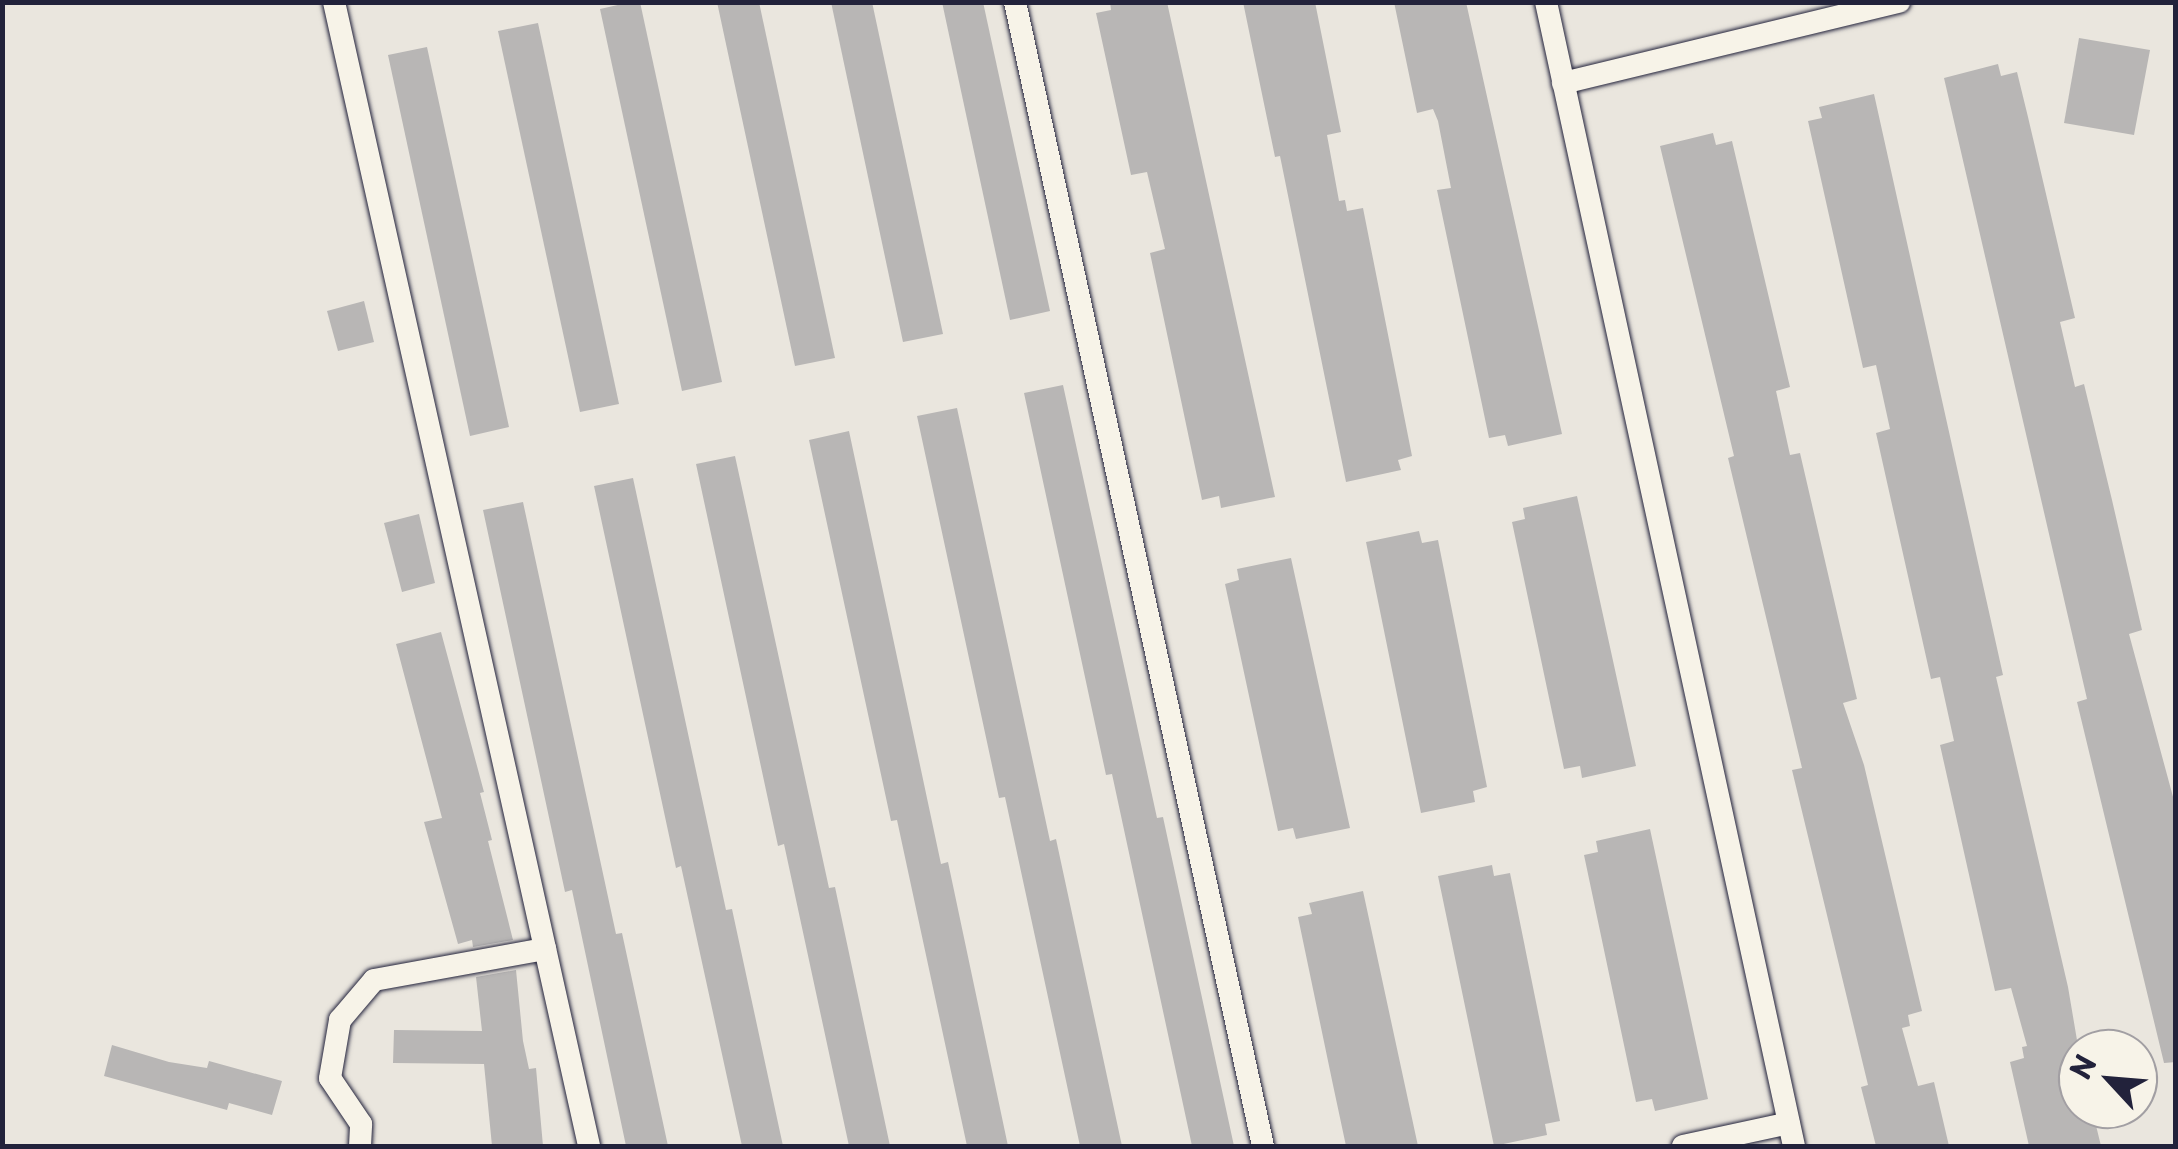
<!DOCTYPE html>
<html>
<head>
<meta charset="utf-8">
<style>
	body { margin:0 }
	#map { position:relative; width:2178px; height:1149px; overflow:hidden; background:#eae6de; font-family:"Playpen Sans",sans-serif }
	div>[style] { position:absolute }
	.building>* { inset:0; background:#b8b6b5 }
	.roads { filter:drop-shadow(0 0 2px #22223b) drop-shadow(0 0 2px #22223b) }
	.service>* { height:22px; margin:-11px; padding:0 11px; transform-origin:11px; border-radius:11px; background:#f7f3e8 }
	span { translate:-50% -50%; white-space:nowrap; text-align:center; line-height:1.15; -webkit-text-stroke:8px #f7f3e8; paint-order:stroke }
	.frame { position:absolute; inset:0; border:5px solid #22223b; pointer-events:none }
	.north { position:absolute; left:2058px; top:1029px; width:100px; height:100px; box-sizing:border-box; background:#f7f3e8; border:2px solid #a29fa3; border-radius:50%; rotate:296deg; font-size:28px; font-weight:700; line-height:40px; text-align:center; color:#22223b }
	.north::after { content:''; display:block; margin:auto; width:35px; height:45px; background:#22223b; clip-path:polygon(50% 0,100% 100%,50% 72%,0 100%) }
</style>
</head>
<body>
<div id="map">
	<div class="building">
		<div style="clip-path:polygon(631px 2px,640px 2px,722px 382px,682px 391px,600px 9px)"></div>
		<div style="clip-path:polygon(717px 2px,759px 2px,835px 358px,795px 366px)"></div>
		<div style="clip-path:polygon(831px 2px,872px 2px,943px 334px,903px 342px)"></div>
		<div style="clip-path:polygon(942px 2px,983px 2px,1050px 311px,1010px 320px)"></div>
		<div style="clip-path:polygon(1110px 2px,1167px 2px,1275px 497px,1221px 508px,1219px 496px,1202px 500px,1150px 253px,1165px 249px,1147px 172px,1131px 175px,1096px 13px,1111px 10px)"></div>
		<div style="clip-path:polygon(1243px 2px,1315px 2px,1341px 132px,1327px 135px,1339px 201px,1345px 200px,1347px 211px,1363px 208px,1412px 456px,1398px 460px,1401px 470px,1346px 482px,1280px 156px,1275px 157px)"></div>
		<div style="clip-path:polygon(1394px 2px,1466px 2px,1562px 434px,1508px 446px,1505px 435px,1489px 438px,1437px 190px,1451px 188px,1438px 121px,1433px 109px,1417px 113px)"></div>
		<div style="clip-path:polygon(538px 23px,619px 404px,580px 412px,498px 31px)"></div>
		<div style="clip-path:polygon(2079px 38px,2150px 50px,2134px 135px,2064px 123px)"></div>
		<div style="clip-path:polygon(427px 47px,509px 427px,470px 436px,388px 55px)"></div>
		<div style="clip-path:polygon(1998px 64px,2001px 76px,2017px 72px,2028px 117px,2075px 318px,2060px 322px,2075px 387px,2084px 384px,2112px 500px,2142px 630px,2129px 634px,2176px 808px,2176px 1062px,2164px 1063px,2077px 702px,2087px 699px,1944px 78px)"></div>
		<div style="clip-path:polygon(1874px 94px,2003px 675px,1996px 677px,2068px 987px,2078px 1046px,2078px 1109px,2092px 1109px,2101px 1146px,2029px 1146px,2010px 1062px,2024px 1058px,2022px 1047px,2027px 1046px,2011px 988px,1995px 991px,1940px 745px,1954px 741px,1940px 677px,1931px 679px,1876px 433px,1890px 429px,1876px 365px,1863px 368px,1808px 121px,1822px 118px,1819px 107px)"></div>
		<div style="clip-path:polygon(1713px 133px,1716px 145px,1732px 141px,1790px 387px,1776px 391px,1790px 455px,1800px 453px,1857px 699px,1843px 703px,1864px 765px,1922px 1011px,1908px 1015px,1910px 1026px,1902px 1028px,1918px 1086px,1934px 1082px,1949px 1146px,1876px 1146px,1861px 1087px,1868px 1085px,1792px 770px,1802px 768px,1728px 458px,1734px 456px,1660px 146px)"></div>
		<div style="clip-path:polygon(364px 301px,374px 342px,338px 351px,327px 311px)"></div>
		<div style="clip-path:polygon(1063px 385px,1157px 818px,1163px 817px,1234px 1146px,1192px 1146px,1112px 774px,1106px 775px,1024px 393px)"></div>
		<div style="clip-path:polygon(957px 408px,1050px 841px,1056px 839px,1122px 1146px,1080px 1146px,1005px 797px,999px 798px,917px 416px)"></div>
		<div style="clip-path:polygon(849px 431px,941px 864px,948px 862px,1008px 1146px,967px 1146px,897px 820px,891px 821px,809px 440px)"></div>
		<div style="clip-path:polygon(735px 456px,829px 888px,835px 887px,890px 1146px,849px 1146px,784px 844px,778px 846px,696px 464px)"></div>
		<div style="clip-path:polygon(633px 478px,726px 910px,732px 909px,783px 1146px,742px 1146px,681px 866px,676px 868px,594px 486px)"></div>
		<div style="clip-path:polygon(1577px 496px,1636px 766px,1582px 778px,1580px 766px,1564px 769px,1512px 522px,1525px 519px,1523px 508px)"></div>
		<div style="clip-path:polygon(523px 502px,616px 934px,622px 933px,668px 1146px,626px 1146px,572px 890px,565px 892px,483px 510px)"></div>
		<div style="clip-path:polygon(419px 514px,435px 583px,402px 592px,384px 523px)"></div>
		<div style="clip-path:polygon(1419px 531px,1422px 543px,1438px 540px,1487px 787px,1473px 791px,1475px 802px,1421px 813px,1366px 542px)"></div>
		<div style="clip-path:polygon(1291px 558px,1350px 828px,1296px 839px,1293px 828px,1278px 831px,1225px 584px,1239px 580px,1237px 569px)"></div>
		<div style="clip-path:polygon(441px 632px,484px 792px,480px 793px,492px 840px,488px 841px,513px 940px,473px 947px,472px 940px,458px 944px,424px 822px,442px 818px,396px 644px)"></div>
		<div style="clip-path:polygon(1650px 829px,1708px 1099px,1655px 1111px,1652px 1099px,1636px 1102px,1584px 855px,1598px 852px,1596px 841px)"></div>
		<div style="clip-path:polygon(1492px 865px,1494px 876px,1510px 873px,1560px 1121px,1545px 1124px,1547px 1135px,1494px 1146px,1438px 876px)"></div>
		<div style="clip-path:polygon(1363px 891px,1418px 1146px,1346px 1146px,1333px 1085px,1298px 917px,1312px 914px,1309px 903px)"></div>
		<div style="clip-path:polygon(516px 970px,523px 1041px,529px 1069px,536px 1068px,543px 1146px,492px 1146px,484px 1064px,393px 1063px,394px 1030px,482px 1031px,476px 977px)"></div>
		<div style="clip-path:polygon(112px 1045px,169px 1062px,207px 1068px,209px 1061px,282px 1081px,272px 1115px,229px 1103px,227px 1110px,104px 1076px)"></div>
	</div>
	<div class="roads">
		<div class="service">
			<div style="left:334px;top:2px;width:1172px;rotate:77.43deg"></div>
			<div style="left:1015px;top:2px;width:1171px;rotate:77.77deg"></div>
			<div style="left:1546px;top:2px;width:1171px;rotate:77.77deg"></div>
			<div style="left:1563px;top:83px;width:346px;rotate:-13.6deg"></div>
			<div style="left:360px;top:1146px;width:22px;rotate:-87deg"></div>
			<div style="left:361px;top:1124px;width:55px;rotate:-124deg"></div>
			<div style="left:330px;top:1078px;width:59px;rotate:-80.2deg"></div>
			<div style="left:340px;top:1020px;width:52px;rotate:-49.6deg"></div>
			<div style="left:374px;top:980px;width:174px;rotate:-10.3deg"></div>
			<div style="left:1683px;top:1146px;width:108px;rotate:-12.2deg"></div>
		</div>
	</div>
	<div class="frame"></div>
	<div class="north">N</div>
</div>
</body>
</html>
